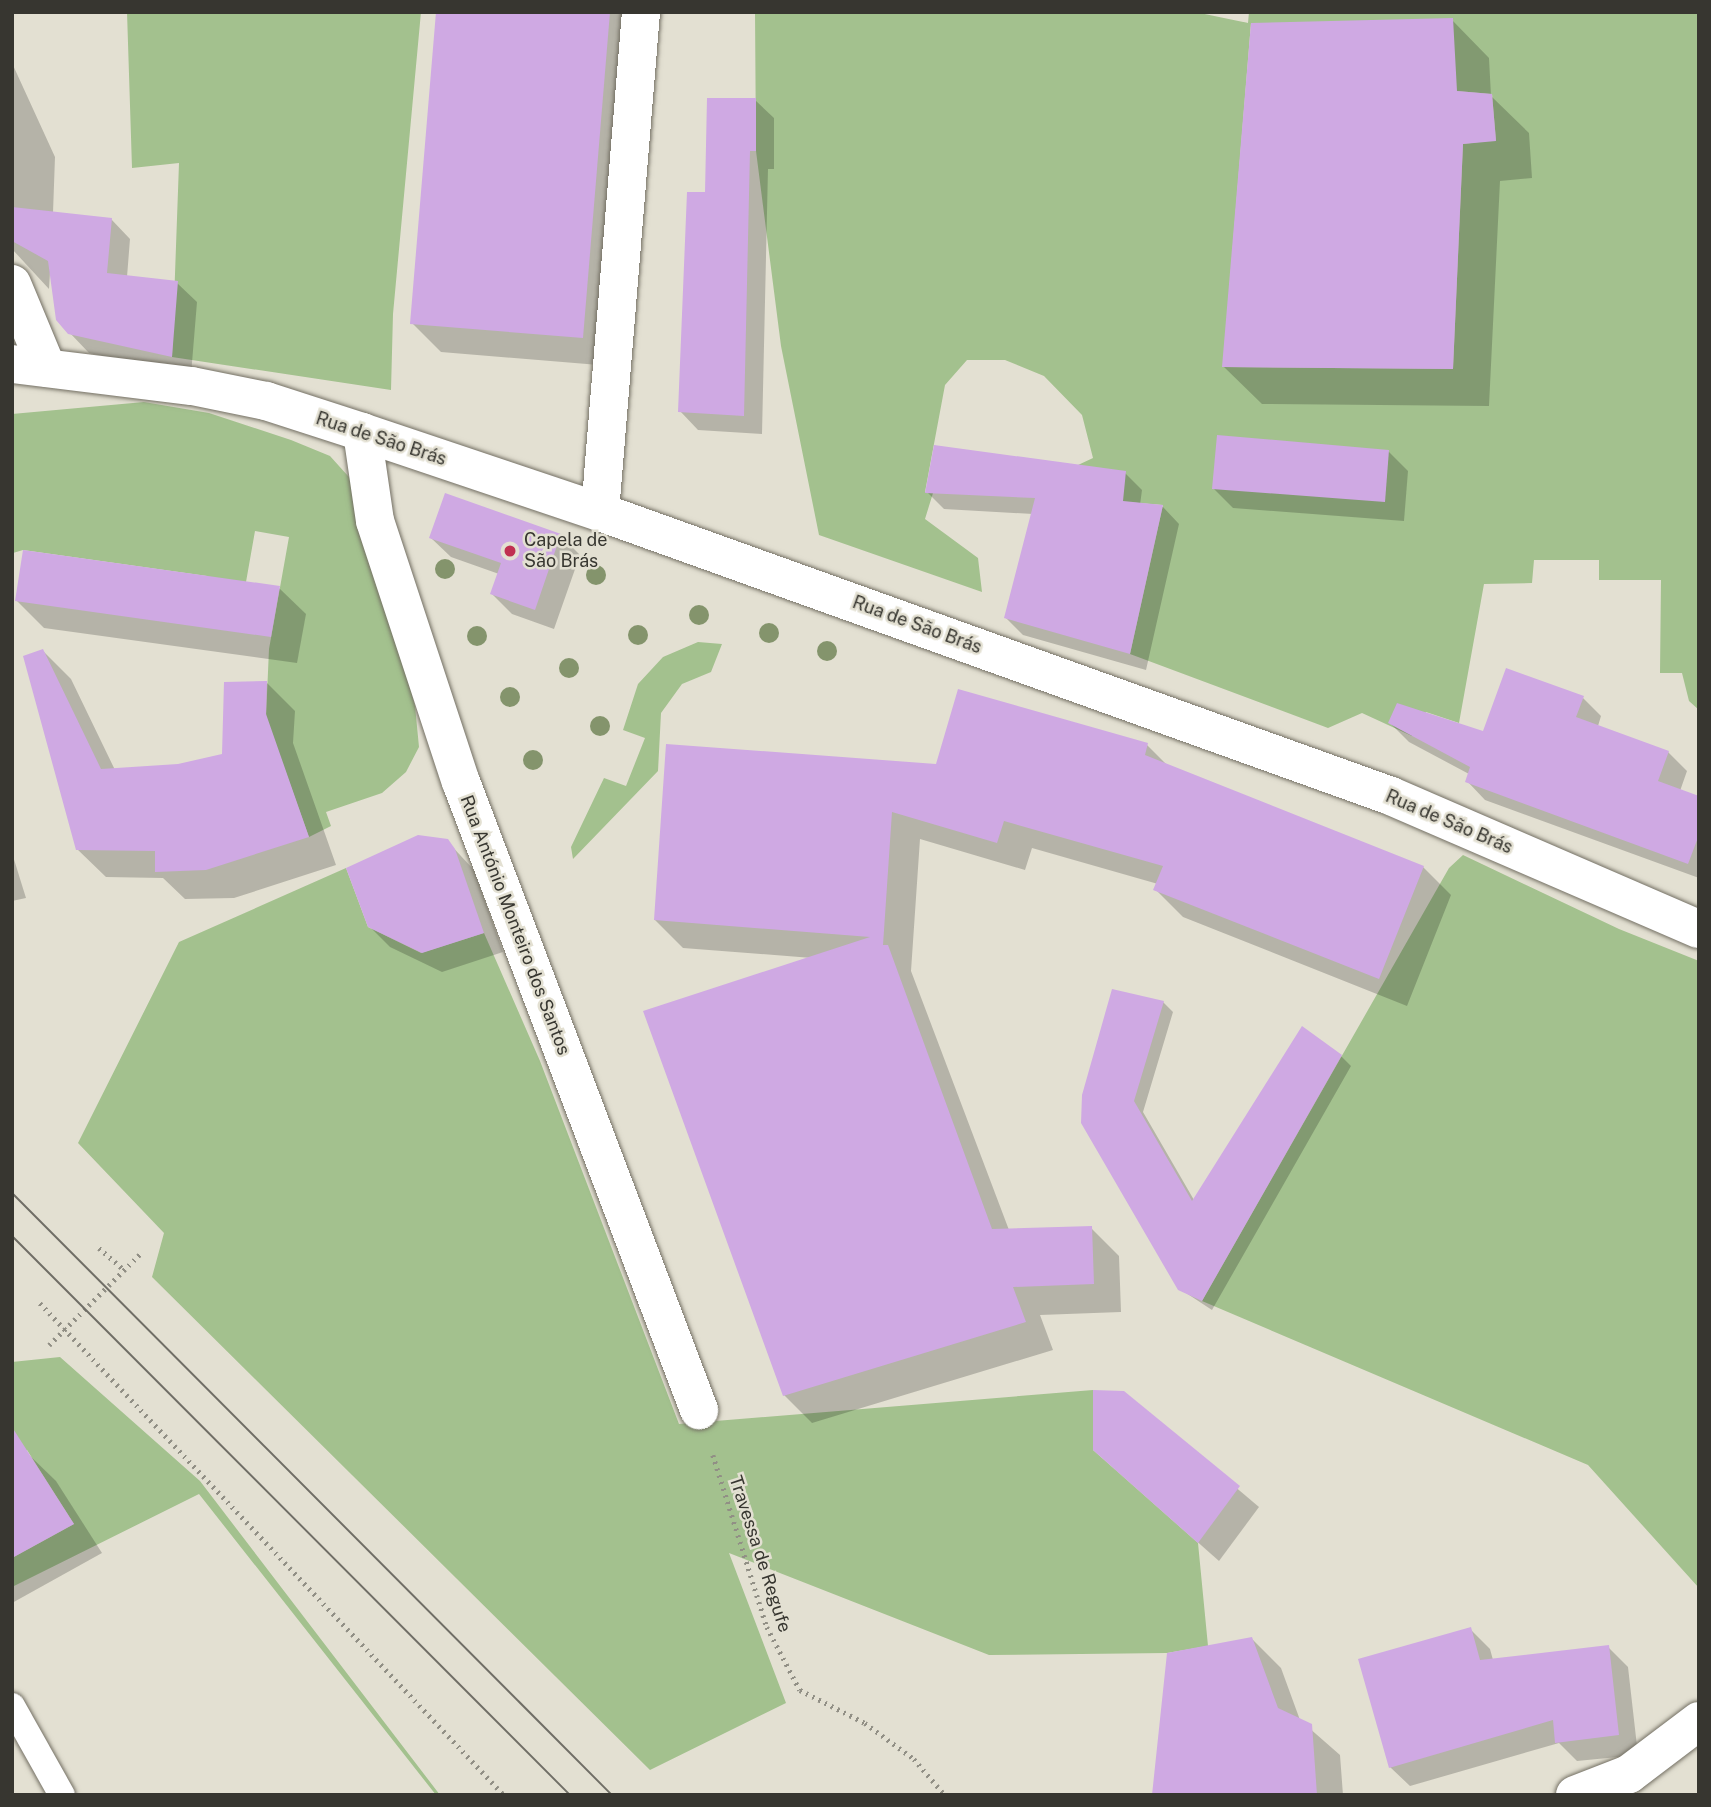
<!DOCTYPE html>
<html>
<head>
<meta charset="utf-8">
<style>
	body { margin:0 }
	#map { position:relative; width:1711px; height:1807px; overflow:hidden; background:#e3e0d2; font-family:"Public Sans",sans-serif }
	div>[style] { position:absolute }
	.green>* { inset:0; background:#a3c18e }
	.shadow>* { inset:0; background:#0003 }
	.building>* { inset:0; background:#cfa9e3 }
	.path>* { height:4.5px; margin-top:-2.25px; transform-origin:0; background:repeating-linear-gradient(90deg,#918f85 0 2px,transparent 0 7px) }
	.roads { filter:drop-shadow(0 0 2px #736f63) drop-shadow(0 0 2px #736f63) }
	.service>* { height:26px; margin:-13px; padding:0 13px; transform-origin:13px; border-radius:13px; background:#fff }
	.minor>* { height:38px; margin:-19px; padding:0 19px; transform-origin:19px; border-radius:19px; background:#fff }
	.tertiary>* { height:38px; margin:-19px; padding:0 19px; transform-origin:19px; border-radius:19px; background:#fff }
	.tram>* { height:2px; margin:-1px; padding:0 1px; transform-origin:1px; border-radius:1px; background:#706e66 }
	.trees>* { width:20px; height:20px; margin:-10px; border-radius:50%; background:#84946c }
	.dots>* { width:19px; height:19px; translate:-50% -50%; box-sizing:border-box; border:4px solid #e3e0d2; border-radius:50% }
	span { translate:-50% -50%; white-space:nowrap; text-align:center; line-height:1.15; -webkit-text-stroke:5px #e3e0d2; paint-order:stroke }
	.street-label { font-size:18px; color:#373630 }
	.poi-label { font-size:18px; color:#373630 }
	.left { translate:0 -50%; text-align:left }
	.frame { position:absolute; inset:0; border:14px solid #373630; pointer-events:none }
</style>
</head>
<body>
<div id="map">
	<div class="green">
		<div style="clip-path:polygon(127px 12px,421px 12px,393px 314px,391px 390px,172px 357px,179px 163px,132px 168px)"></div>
		<div style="clip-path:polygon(evenodd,755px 12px,1195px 12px,1248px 23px,1249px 12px,1699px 12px,1699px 710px,1689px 701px,1682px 673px,1660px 673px,1661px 580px,1599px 580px,1599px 560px,1534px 560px,1532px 583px,1484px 584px,1459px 723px,1426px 712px,1412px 736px,1362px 713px,1328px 728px,1130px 654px,1163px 505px,1113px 501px,1078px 465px,1093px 458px,1082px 415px,1044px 376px,1005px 360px,967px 360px,945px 385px,925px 492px,933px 493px,925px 519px,978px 558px,982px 592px,819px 535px,781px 346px,756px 151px,755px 12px,1251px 23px,1457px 91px,1492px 94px,1496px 140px,1463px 144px,1453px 369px,1223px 367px,1251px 23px)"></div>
		<div style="clip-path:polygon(144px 402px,209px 413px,291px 440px,330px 456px,357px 486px,415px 706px,419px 747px,406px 772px,382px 793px,326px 812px,331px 826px,309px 837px,266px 717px,269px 649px,289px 537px,255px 531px,243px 599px,207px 576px,23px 550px,13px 553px,12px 414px)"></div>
		<div style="clip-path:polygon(698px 642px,722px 644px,711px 672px,682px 684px,661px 713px,658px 771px,573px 859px,571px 847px,604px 778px,626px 786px,645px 738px,623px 730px,638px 684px,663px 657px)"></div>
		<div style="clip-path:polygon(1463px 855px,1619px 929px,1699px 961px,1699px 1588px,1588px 1465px,1202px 1301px,1449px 868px)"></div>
		<div style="clip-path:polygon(346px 868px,368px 927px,421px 953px,484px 933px,540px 1061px,679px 1424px,1093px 1390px,1093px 1450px,1198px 1543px,1208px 1646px,1167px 1653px,989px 1655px,729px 1553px,786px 1703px,650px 1770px,152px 1277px,164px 1233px,78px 1143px,179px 942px)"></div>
		<div style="clip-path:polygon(60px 1357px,200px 1481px,440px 1795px,436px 1795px,199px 1494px,12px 1587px,12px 1558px,74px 1524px,27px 1450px,12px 1458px,12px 1362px)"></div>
	</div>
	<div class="shadow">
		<div style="clip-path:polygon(438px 12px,641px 12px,611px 366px,441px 352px,412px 323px)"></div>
		<div style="clip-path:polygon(1452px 20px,1489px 58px,1491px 96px,1529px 133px,1532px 178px,1500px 181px,1489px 406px,1262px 404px,1224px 367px)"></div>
		<div style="clip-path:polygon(12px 63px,55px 157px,53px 213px,111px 219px,130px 239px,127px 277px,177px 283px,197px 302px,191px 375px,89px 353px,69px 332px,50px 272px,49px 289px,12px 249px)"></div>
		<div style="clip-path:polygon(755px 100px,774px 118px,774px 169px,768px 169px,762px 434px,698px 430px,680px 411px,706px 194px)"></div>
		<div style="clip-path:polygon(1388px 451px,1408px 471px,1404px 521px,1233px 508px,1213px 488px)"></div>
		<div style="clip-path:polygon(1125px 473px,1142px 490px,1140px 505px,1163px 507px,1179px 524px,1146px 670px,1023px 635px,1006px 618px,1033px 514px,944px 509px,927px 492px)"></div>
		<div style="clip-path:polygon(560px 535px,580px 555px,554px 629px,512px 614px,492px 594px,499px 574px,451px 557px,431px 538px)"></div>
		<div style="clip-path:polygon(279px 588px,306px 614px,297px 663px,44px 628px,17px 601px)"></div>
		<div style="clip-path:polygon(43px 651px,71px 679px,115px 770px,178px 766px,223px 756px,267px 683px,295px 711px,293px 743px,336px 865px,234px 898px,185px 899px,163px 878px,106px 877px,77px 849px)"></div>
		<div style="clip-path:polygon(1583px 698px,1601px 716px,1598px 726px,1668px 752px,1687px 771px,1680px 791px,1699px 798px,1699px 878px,1485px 800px,1467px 781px,1469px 774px,1409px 742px,1390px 723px,1484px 733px)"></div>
		<div style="clip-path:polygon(1147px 745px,1169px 767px,1423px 867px,1451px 895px,1407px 1006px,1183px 917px,1155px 889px,1158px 884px,1032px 848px,1025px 870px,920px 839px,911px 971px,1009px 1230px,1091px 1228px,1119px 1256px,1121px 1312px,1040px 1315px,1053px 1350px,812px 1423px,784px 1395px,812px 958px,683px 948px,655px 920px,937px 766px)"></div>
		<div style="clip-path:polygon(447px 841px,474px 870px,503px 952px,442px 972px,390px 947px,369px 926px)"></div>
		<div style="clip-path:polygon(12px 853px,26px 898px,12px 901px)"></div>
		<div style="clip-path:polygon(1163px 1002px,1173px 1012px,1143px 1112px,1194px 1200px,1341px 1056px,1351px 1066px,1212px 1310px,1180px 1289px,1084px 1096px)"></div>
		<div style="clip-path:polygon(1123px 1392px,1259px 1507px,1219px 1561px,1115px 1469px)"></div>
		<div style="clip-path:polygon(26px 1452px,56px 1481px,102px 1553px,12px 1603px,12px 1460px)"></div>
		<div style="clip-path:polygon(1470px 1629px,1490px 1649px,1493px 1660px,1608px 1647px,1628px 1667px,1638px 1755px,1577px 1761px,1559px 1743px,1410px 1786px,1390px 1767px)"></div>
		<div style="clip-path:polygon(1252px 1639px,1281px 1668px,1300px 1720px,1340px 1755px,1343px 1795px,1154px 1795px)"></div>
	</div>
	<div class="building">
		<div style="clip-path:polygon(436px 12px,610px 12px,583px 338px,410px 324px)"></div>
		<div style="clip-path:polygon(1453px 18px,1457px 91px,1492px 94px,1496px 141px,1463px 144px,1453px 369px,1222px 367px,1251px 23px)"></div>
		<div style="clip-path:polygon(707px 98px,756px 98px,756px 151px,750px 151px,744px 416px,678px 412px,687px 192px,705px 192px)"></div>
		<div style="clip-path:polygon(12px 207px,112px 218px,107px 273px,178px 281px,172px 357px,68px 334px,56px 320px,48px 261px,12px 241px)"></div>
		<div style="clip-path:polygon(1217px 435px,1389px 450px,1385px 502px,1212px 489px)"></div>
		<div style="clip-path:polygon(934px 445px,1126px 471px,1123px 501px,1163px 505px,1130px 654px,1004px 618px,1035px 498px,925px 493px)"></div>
		<div style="clip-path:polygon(445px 493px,561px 534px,535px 610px,490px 594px,501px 563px,429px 538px)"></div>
		<div style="clip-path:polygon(23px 550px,280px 586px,271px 637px,15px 601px)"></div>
		<div style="clip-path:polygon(43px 649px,101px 769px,178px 764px,222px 754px,224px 682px,267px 681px,266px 714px,309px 837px,206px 870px,155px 872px,155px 851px,76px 850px,23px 656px)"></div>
		<div style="clip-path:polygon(1506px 668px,1584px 696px,1576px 717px,1669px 751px,1658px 781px,1699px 796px,1699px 835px,1688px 864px,1465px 782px,1470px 767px,1388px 723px,1397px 703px,1483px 731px)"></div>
		<div style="clip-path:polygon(958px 689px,1148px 743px,1145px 755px,1424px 866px,1379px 979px,1153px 890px,1163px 866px,1004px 821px,997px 843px,892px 812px,883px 945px,888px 945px,992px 1229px,1092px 1226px,1094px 1284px,1013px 1287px,1026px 1322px,783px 1396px,643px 1011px,870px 937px,654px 920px,666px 744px,936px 764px)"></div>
		<div style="clip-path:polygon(418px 835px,448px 839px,455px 849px,484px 933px,422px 953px,368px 927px,346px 868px)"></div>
		<div style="clip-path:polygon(1112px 989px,1164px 1001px,1134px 1101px,1192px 1201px,1302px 1026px,1342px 1055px,1202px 1301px,1178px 1290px,1081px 1123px,1082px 1095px)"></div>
		<div style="clip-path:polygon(1093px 1390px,1124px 1391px,1240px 1486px,1198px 1543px,1093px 1450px)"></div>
		<div style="clip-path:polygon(12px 1427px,74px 1524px,12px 1558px)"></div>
		<div style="clip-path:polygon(1471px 1627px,1480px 1660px,1609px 1645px,1619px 1735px,1555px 1743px,1553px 1720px,1389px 1768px,1358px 1659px)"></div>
		<div style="clip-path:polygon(1252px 1637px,1278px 1708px,1312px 1724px,1317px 1795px,1152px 1795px,1167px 1653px)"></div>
	</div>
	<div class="path">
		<div style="left:99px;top:1248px;width:35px;rotate:41deg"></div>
		<div style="left:40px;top:1303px;width:676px;rotate:46.68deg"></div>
		<div style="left:49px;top:1345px;width:130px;rotate:-45deg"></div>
		<div style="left:713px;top:1455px;width:180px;rotate:72.6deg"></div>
		<div style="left:767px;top:1627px;width:71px;rotate:62.4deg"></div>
		<div style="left:800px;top:1690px;width:73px;rotate:26.9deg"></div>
		<div style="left:865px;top:1723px;width:61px;rotate:36.3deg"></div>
		<div style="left:914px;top:1759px;width:48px;rotate:49.3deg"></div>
	</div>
	<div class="roads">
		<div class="service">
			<div style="left:12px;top:1706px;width:102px;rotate:60.7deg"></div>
		</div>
		<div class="minor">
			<div style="left:12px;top:284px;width:91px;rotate:67.4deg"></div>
			<div style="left:362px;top:432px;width:90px;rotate:81.7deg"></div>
			<div style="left:375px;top:521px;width:275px;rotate:71.8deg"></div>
			<div style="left:461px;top:782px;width:672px;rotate:69.24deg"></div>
			<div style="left:600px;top:512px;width:502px;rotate:-85.31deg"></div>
			<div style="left:1575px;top:1795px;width:58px;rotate:-21.3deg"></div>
			<div style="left:1629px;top:1774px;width:88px;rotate:-37.1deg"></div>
		</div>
		<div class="tertiary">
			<div style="left:12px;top:364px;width:181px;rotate:7deg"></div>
			<div style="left:192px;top:386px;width:76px;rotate:11.5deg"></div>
			<div style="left:266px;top:401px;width:101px;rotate:17.9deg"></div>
			<div style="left:362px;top:432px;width:251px;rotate:18.6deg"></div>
			<div style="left:600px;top:512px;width:840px;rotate:19.75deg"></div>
			<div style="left:1391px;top:796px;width:335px;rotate:23.4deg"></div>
		</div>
	</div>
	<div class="tram">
		<div style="left:12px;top:1193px;width:850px;rotate:45.1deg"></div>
		<div style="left:12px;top:1236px;width:790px;rotate:45.05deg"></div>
	</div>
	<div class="trees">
		<div style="left:445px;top:569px"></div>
		<div style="left:596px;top:575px"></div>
		<div style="left:699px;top:615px"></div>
		<div style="left:769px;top:633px"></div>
		<div style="left:638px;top:635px"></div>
		<div style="left:477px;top:636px"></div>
		<div style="left:827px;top:651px"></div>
		<div style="left:569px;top:668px"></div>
		<div style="left:510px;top:697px"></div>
		<div style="left:600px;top:726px"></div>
		<div style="left:533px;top:760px"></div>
	</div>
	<div class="dots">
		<div style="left:510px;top:551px;background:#c03051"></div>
	</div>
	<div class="street-label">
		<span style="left:381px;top:439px;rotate:18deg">Rua de São Brás</span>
		<span style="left:917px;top:625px;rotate:20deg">Rua de São Brás</span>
		<span style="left:1449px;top:822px;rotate:23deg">Rua de São Brás</span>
		<span style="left:515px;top:925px;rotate:69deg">Rua António Monteiro dos Santos</span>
		<span style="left:760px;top:1554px;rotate:72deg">Travessa de Regufe</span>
	</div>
	<div class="poi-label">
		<span class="left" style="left:524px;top:551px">Capela de<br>São Brás</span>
	</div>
	<div class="frame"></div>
</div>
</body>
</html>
